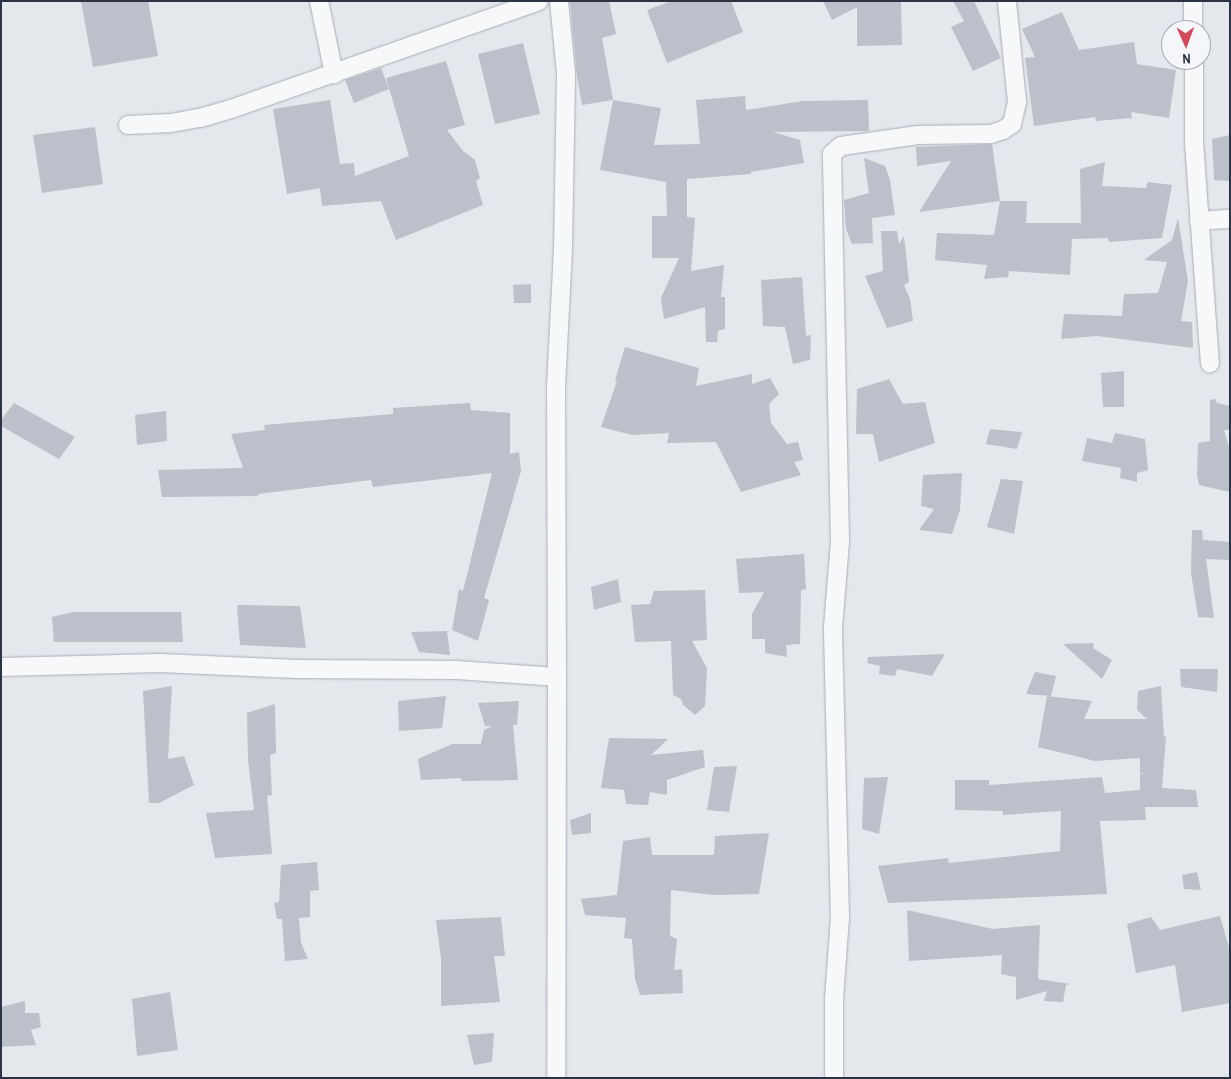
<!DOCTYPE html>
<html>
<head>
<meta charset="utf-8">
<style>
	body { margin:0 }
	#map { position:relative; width:1231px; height:1079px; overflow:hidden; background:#e4e7ec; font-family:"Archivo Narrow",sans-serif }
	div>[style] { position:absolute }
	.building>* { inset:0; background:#bbc0ca }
	.roads { filter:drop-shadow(0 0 1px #a9aeb7) drop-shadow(0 0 1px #a9aeb7) }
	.minor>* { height:18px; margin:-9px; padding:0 9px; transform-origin:9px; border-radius:9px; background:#f7f8fa }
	span { translate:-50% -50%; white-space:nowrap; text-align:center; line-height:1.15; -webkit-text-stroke:4px #f4f6f9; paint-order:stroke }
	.frame { position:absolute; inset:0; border:2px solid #2b3445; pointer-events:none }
	.north { position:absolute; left:1161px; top:20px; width:50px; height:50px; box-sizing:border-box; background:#f4f6f9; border:1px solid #a4a8b1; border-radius:50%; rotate:178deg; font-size:14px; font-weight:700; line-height:20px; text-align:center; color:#2b3445 }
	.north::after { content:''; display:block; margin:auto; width:18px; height:22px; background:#d1495b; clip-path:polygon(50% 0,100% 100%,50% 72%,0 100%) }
</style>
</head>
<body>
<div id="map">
	<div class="building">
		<div style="clip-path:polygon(81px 1px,148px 1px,158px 56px,93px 67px)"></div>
		<div style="clip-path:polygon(570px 1px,609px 1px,616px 34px,602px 38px,613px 100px,582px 105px,577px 76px)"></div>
		<div style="clip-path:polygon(672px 1px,731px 1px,743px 32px,667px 63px,647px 10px)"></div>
		<div style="clip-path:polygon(823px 1px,901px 2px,902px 45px,857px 46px,857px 7px,832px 20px)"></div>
		<div style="clip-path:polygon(953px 1px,974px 1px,1001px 58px,973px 71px,951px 27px,964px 21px)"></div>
		<div style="clip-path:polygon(1062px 12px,1079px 50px,1134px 42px,1137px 64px,1176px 70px,1169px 118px,1131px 112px,1132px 118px,1096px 121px,1095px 117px,1034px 126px,1025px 58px,1035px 57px,1022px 29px)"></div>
		<div style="clip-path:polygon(523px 43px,540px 114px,495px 124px,478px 54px)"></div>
		<div style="clip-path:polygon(446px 61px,465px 125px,447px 130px,463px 151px,475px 160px,480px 178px,476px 181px,483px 205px,396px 240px,381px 201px,322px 206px,320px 188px,287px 194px,273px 109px,330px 100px,340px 164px,354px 163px,355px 176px,409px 156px,386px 78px)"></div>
		<div style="clip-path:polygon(381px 68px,389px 89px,354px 103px,345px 80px)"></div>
		<div style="clip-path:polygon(745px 96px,746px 110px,803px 101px,868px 100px,869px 131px,773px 132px,800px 140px,804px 163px,751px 172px,751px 174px,687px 179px,687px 217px,695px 218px,691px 271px,724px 265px,721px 297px,725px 297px,725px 329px,718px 331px,717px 342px,706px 342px,705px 307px,664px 319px,661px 298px,679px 258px,652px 258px,652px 216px,667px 216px,666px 182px,600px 170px,613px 100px,661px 108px,654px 145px,700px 144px,696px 100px)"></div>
		<div style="clip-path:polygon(95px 127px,103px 184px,42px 193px,33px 135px)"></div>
		<div style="clip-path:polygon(1230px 135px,1230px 181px,1214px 180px,1212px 139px)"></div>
		<div style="clip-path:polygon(992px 144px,1000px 201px,1027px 201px,1026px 223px,1081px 223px,1080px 169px,1105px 162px,1102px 186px,1146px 188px,1148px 182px,1172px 185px,1162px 238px,1109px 242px,1108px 238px,1072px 239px,1070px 275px,1009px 271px,1008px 277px,984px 279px,987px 265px,935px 260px,937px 233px,994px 235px,1000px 201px,919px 212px,951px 161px,917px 166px,916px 147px)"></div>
		<div style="clip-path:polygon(864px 158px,885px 166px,890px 180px,895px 215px,872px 218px,873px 243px,852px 244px,846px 229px,844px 200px,869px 193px)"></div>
		<div style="clip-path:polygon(1178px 218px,1188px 281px,1181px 321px,1192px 322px,1193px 348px,1097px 336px,1061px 339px,1064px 314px,1122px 316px,1124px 294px,1158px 293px,1167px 262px,1144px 260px,1172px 240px)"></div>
		<div style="clip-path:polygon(881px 231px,897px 231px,899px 244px,904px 236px,909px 282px,904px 285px,910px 299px,913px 321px,887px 328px,865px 276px,883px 271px)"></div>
		<div style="clip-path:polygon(802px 277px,806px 336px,811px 335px,810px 360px,793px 364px,785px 327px,763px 326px,761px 280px)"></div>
		<div style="clip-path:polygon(531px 284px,531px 303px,514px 303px,513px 285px)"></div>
		<div style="clip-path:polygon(625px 347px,699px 368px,696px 386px,752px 374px,752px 384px,770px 378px,779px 394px,769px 404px,771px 423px,787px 444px,798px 442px,803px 460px,794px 462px,801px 475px,741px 492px,716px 442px,667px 443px,669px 433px,632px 435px,601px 427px,617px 381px,615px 380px)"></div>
		<div style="clip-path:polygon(1124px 371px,1124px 407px,1103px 407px,1101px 373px)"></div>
		<div style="clip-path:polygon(889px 379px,903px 404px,925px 402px,935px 443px,879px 462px,873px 434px,856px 434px,857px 389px)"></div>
		<div style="clip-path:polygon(1215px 399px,1217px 403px,1230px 406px,1230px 430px,1224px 430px,1230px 451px,1230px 492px,1199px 485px,1197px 475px,1198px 443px,1210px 441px,1210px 400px)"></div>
		<div style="clip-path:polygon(14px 403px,75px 437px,59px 459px,1px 426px,1px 420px)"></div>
		<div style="clip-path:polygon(470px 403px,471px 410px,510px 413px,510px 454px,519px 452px,521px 471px,484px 598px,489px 600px,478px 641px,452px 630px,459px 589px,463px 591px,492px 473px,373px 487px,371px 480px,258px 494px,258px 496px,162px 497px,158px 470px,243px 468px,231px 434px,265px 430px,264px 425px,393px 414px,393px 408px)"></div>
		<div style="clip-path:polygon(166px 411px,167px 441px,137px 445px,135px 415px)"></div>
		<div style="clip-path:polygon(990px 429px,1022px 432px,1017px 449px,986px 444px)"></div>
		<div style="clip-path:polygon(1115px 433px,1145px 439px,1148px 470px,1137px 473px,1137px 482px,1120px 478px,1121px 468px,1082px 461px,1087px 438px,1112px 443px)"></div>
		<div style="clip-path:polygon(962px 473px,960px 510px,952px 534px,919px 530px,934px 509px,921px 506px,923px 475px)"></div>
		<div style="clip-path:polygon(1001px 479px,1023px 481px,1014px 534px,987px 527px)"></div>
		<div style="clip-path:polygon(1192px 530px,1202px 530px,1203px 540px,1230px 542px,1230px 560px,1206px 559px,1214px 618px,1198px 617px,1191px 573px)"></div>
		<div style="clip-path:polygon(804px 554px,806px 589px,801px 590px,800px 644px,786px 645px,787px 657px,765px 653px,765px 639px,752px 639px,752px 614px,764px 592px,739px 593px,736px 559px)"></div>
		<div style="clip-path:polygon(618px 579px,621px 602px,594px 610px,591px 587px)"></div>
		<div style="clip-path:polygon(705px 590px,707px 640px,692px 641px,707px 668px,705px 706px,695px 715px,683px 705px,681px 699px,673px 695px,671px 641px,635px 642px,631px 605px,650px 604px,654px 591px)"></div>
		<div style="clip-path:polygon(237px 605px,300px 606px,306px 648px,240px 645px)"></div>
		<div style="clip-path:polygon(73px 612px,181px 612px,183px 642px,54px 642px,52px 617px)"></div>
		<div style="clip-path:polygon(447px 631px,450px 655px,419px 652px,411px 632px)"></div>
		<div style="clip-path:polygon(1094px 643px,1093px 648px,1112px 660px,1102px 679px,1063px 644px)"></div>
		<div style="clip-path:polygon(945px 654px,932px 676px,897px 669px,895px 676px,879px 674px,880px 666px,867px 663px,868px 657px)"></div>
		<div style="clip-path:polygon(1180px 669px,1218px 669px,1217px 692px,1181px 687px)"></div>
		<div style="clip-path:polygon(1035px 672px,1056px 676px,1051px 696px,1026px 694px)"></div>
		<div style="clip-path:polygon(172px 686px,168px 759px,184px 756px,194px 785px,159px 803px,149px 803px,143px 691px)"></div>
		<div style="clip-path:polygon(1161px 686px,1164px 737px,1166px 736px,1162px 788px,1196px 790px,1198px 807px,1145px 807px,1146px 820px,1100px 821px,1107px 894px,888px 903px,878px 866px,948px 858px,949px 863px,1060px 851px,1061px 811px,1003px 815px,1003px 811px,955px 810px,955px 780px,989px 780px,989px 785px,1102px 777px,1105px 793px,1140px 790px,1140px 774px,1145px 774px,1140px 773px,1140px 758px,1095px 761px,1038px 747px,1047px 696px,1092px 701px,1084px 719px,1147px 719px,1137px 710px,1138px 691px)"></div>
		<div style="clip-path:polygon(446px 696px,442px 728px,399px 731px,398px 701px)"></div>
		<div style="clip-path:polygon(519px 701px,517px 725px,513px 725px,518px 780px,461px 781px,461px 778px,421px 780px,418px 759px,452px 744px,481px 744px,484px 730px,492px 726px,485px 726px,478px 703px)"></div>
		<div style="clip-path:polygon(275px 704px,276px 753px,270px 755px,272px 795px,267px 796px,272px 854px,215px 858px,206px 813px,254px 810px,248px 760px,247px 713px)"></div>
		<div style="clip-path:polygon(609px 738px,668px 739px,651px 755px,703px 750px,705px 767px,667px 780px,667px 795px,650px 792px,648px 805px,626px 804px,624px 790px,601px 788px)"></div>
		<div style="clip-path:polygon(737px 766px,729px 812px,707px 810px,714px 767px)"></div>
		<div style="clip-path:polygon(888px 777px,879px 834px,862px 829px,864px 778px)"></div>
		<div style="clip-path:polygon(591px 813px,591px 833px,572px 835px,570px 820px)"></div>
		<div style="clip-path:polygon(769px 833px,759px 894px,714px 895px,671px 890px,670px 936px,677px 939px,674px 970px,682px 969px,683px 993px,640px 995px,635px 979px,632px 939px,624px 938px,626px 918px,585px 915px,581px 899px,617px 895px,623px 841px,650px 837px,652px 855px,714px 855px,715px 836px)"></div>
		<div style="clip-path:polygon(317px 862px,319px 890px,310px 891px,310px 917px,299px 918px,301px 943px,308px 959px,285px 961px,282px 919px,277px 919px,274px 903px,279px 902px,281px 865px)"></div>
		<div style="clip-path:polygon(1197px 872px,1201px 890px,1184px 889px,1182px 875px)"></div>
		<div style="clip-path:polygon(907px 910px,993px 929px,1040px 925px,1038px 979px,1070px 984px,1066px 985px,1063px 1002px,1044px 1001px,1047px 991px,1016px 1000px,1016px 977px,1001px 974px,1002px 955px,909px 961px)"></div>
		<div style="clip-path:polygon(1220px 916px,1230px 951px,1230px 1003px,1182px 1012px,1175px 965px,1136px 973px,1127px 924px,1151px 917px,1160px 930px)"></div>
		<div style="clip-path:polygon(501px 917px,505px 956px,494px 956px,500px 1002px,441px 1006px,441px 959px,436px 920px)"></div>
		<div style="clip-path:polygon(170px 992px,178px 1050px,137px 1056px,132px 999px)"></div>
		<div style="clip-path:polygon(25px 1001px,25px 1013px,39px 1013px,41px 1027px,31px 1030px,36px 1045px,1px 1047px,1px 1007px)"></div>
		<div style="clip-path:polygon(494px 1033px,492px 1062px,474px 1065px,467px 1035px)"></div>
	</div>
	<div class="roads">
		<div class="minor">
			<div style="left:319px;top:1px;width:75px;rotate:78.4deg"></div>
			<div style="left:1193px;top:1px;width:29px;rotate:90deg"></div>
			<div style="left:1194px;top:60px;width:82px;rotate:90deg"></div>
			<div style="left:1194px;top:142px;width:222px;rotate:85.9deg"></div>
			<div style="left:128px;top:125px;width:43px;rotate:-2.7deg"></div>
			<div style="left:171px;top:123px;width:29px;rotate:-10deg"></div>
			<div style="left:200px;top:118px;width:32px;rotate:-16deg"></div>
			<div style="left:231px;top:109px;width:326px;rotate:-19.3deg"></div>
			<div style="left:1199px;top:221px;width:31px;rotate:-4deg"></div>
			<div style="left:1px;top:667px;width:159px;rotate:-1.4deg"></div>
			<div style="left:160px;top:663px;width:137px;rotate:2.5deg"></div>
			<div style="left:297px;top:669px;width:160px;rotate:0.4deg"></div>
			<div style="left:457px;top:670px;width:100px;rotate:4deg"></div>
			<div style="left:557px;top:677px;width:401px;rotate:90.1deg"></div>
			<div style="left:557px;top:677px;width:290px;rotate:-90.2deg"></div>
			<div style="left:556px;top:387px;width:138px;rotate:-87.1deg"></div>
			<div style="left:563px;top:249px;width:176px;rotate:-89deg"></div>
			<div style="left:566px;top:73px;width:72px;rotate:-95.6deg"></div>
			<div style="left:834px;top:1078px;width:79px;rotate:-90deg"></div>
			<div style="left:834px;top:999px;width:81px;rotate:-85.8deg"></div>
			<div style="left:840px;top:918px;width:291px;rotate:-91.4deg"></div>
			<div style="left:833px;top:627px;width:86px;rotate:-85.3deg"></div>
			<div style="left:840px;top:541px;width:387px;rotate:-91.2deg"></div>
			<div style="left:832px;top:154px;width:12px;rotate:-42deg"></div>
			<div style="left:841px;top:146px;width:78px;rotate:-8.1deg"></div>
			<div style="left:918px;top:135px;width:73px;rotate:-0.8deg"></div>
			<div style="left:991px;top:134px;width:13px;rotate:-18deg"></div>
			<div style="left:1003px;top:130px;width:11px;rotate:-34deg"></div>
			<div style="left:1012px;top:124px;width:23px;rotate:-77deg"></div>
			<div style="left:1017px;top:102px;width:101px;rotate:-95.7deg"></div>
		</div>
	</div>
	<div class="frame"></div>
	<div class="north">N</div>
</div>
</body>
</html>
